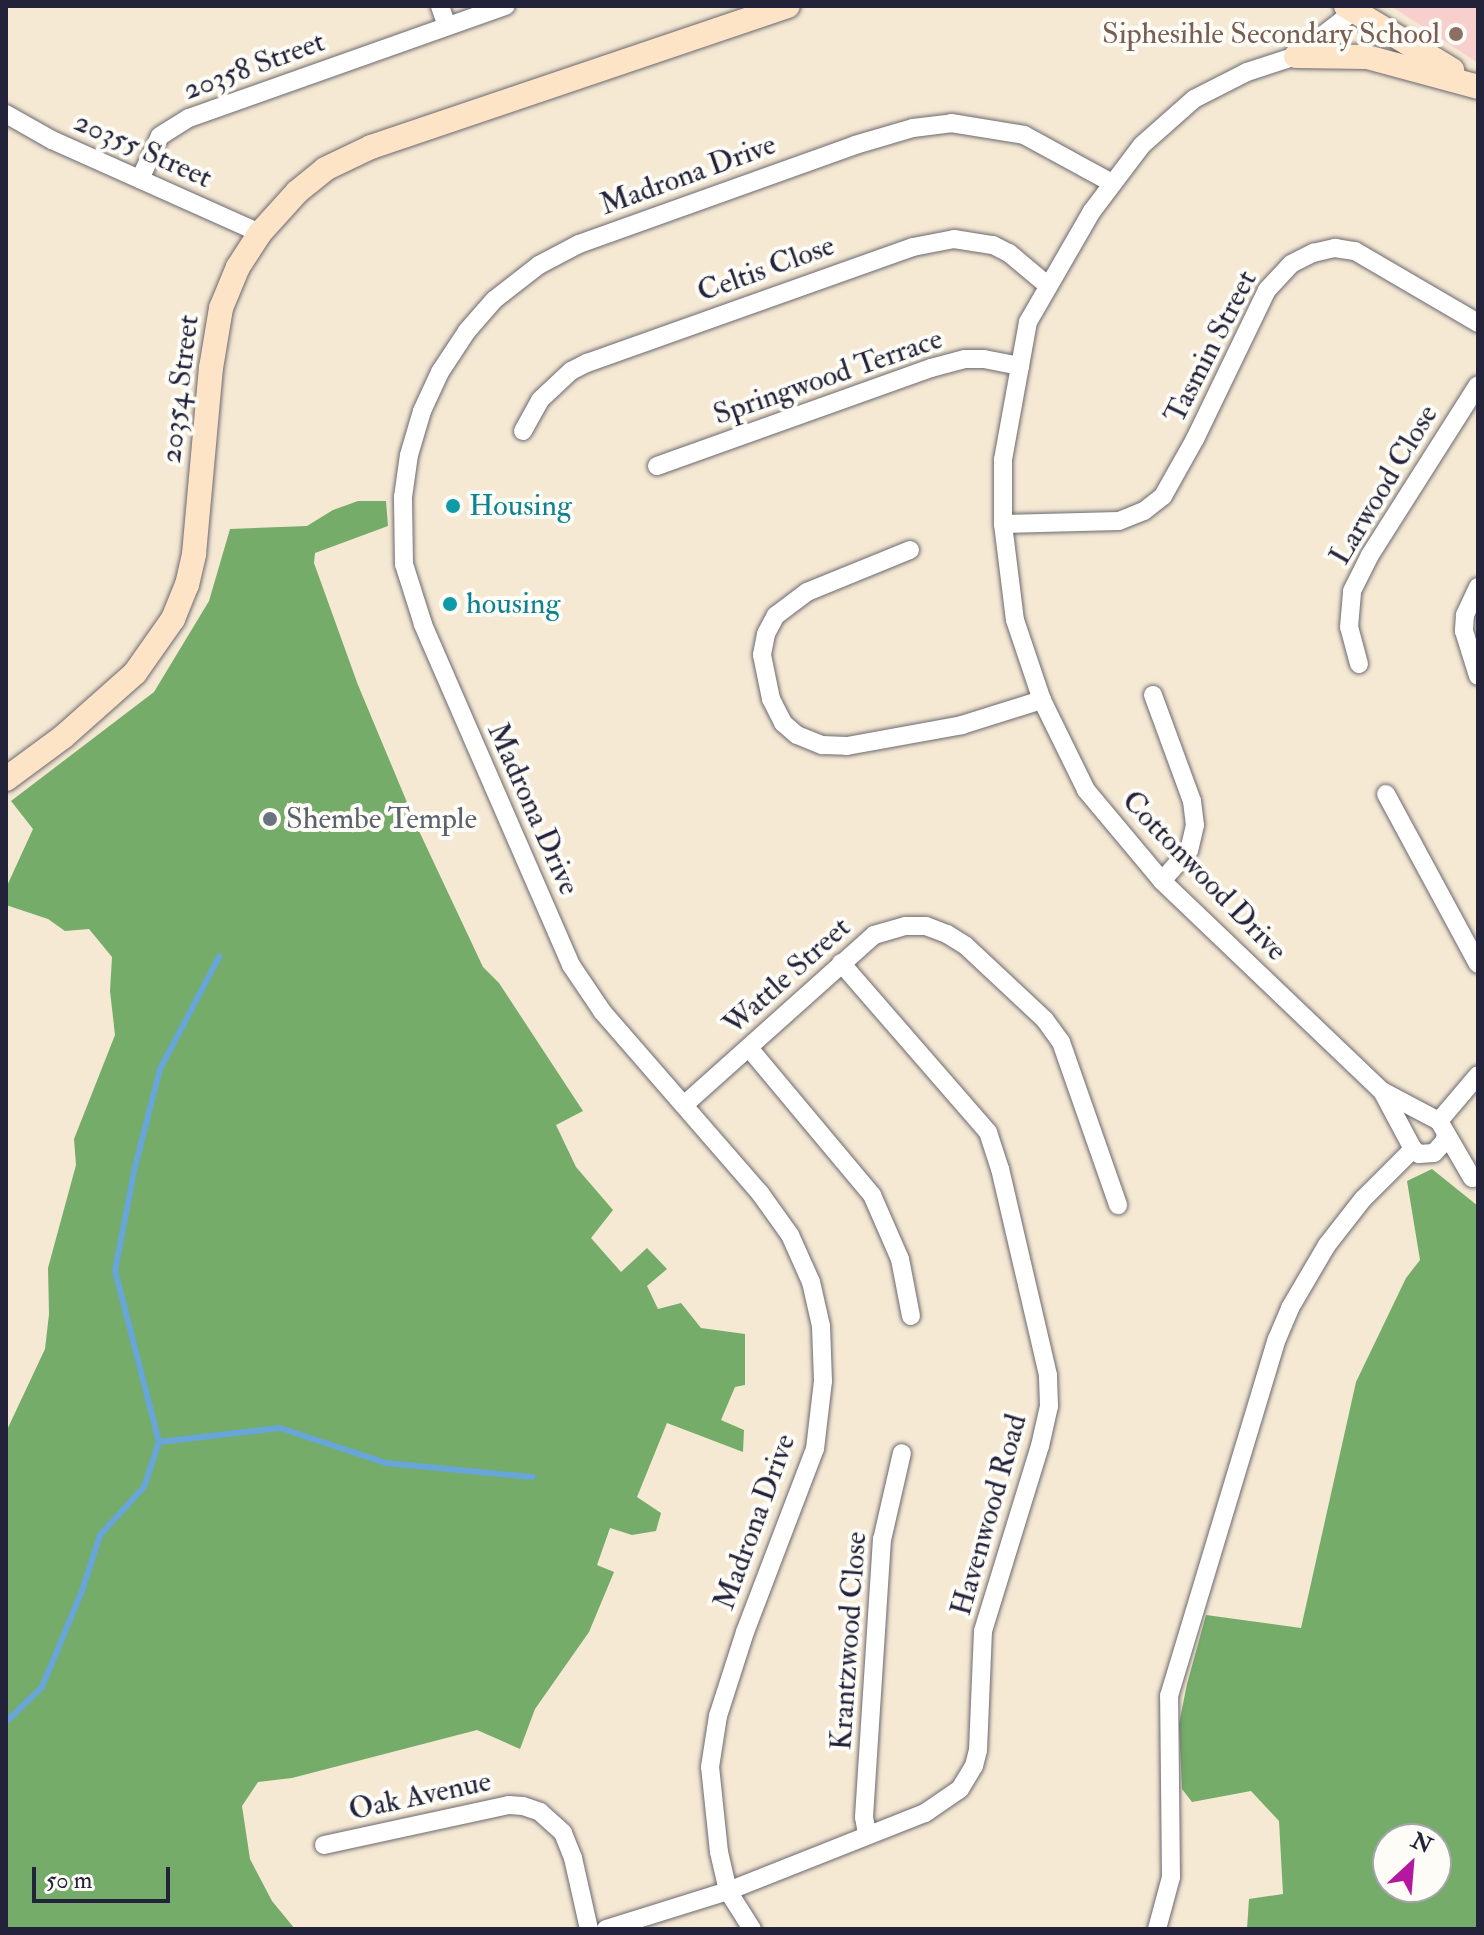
<!DOCTYPE html>
<html>
<head>
<meta charset="utf-8">
<style>
	body { margin:0 }
	#map { position:relative; width:1484px; height:1935px; overflow:hidden; background:#f5e9d3; font-family:"IM FELL Double Pica",serif }
	div>[style] { position:absolute }
	.built>* { inset:0; background:#f7d0ce }
	.forest>* { inset:0; background:#75ac69 }
	.stream>* { height:6px; margin:-3px; padding:0 3px; transform-origin:3px; border-radius:3px; background:#68a5d9 }
	.roads { filter:drop-shadow(0 0 2px #6c6870) drop-shadow(0 0 2px #6c6870) }
	.street>* { height:18px; margin:-9px; padding:0 9px; transform-origin:9px; border-radius:9px; background:#fff }
	.secondary>* { height:24px; margin:-12px; padding:0 12px; transform-origin:12px; border-radius:12px; background:#fee4c6 }
	.dots>* { width:22px; height:22px; translate:-50% -50%; box-sizing:border-box; border:4px solid #fdfcf7; border-radius:50% }
	span { translate:-50% -50%; white-space:nowrap; text-align:center; line-height:1.15; -webkit-text-stroke:8px #fdfcf7; paint-order:stroke }
	.education-label { font-size:30px; color:#785e54 }
	.right { translate:-100% -50%; text-align:right }
	.street-label { font-size:30px; color:#22223b }
	.culture-label { font-size:30px; color:#0d838f }
	.left { translate:0 -50%; text-align:left }
	.worship-label { font-size:30px; color:#5b616d }
	.frame { position:absolute; inset:0; border:8px solid #22223b; pointer-events:none }
	.north { position:absolute; left:1372px; top:1823px; width:80px; height:80px; box-sizing:border-box; background:#fdfcf7; border:2px solid #a5a5ac; border-radius:50%; rotate:26deg; font-size:22px; font-weight:700; line-height:32px; text-align:center; color:#22223b }
	.north::after { content:''; display:block; margin:auto; width:28px; height:36px; background:#b5179e; clip-path:polygon(50% 0,100% 100%,50% 72%,0 100%) }
	.scale { position:absolute; left:32px; top:1867px; width:138px; height:36px; box-sizing:border-box; border:4px solid #22223b; border-top:0; padding-left:10px; font-size:24px; line-height:28px; white-space:nowrap; color:#22223b; -webkit-text-stroke:6px #fdfcf7; paint-order:stroke }
</style>
</head>
<body>
<div id="map">
	<div class="built">
		<div style="clip-path:polygon(1391px 6px,1478px 6px,1478px 63px)"></div>
	</div>
	<div class="forest">
		<div style="clip-path:polygon(358px 501px,386px 501px,388px 526px,315px 553px,314px 563px,358px 685px,419px 831px,483px 967px,499px 983px,583px 1111px,556px 1125px,576px 1167px,613px 1210px,591px 1238px,621px 1272px,647px 1248px,667px 1269px,647px 1286px,658px 1309px,681px 1303px,701px 1328px,745px 1334px,745px 1385px,735px 1387px,721px 1420px,744px 1430px,743px 1452px,667px 1423px,637px 1497px,661px 1513px,656px 1531px,632px 1535px,610px 1528px,597px 1565px,614px 1572px,589px 1632px,535px 1709px,520px 1749px,477px 1730px,292px 1778px,258px 1782px,242px 1806px,250px 1859px,272px 1901px,295px 1929px,6px 1929px,6px 1432px,45px 1349px,49px 1314px,48px 1268px,76px 1165px,74px 1139px,115px 1035px,110px 991px,112px 957px,89px 929px,65px 931px,48px 919px,6px 905px,6px 888px,33px 829px,11px 801px,154px 692px,209px 601px,230px 529px,307px 526px,333px 510px)"></div>
		<div style="clip-path:polygon(evenodd,1432px 1169px,1478px 1206px,1478px 1929px,1247px 1929px,1249px 1899px,1283px 1894px,1279px 1821px,1251px 1791px,1192px 1802px,1182px 1789px,1179px 1724px,1187px 1684px,1206px 1615px,1301px 1628px,1356px 1382px,1406px 1278px,1420px 1260px,1407px 1181px,1432px 1169px,1388px 1839px,1436px 1839px,1436px 1887px,1388px 1887px,1388px 1839px)"></div>
	</div>
	<div class="stream">
		<div style="left:159px;top:1442px;width:122px;rotate:-6.6deg"></div>
		<div style="left:280px;top:1428px;width:112px;rotate:18.3deg"></div>
		<div style="left:386px;top:1463px;width:147px;rotate:5.5deg"></div>
		<div style="left:6px;top:1722px;width:50px;rotate:-44.2deg"></div>
		<div style="left:42px;top:1687px;width:104px;rotate:-67.4deg"></div>
		<div style="left:82px;top:1591px;width:59px;rotate:-72.2deg"></div>
		<div style="left:100px;top:1535px;width:65px;rotate:-47.5deg"></div>
		<div style="left:144px;top:1487px;width:47px;rotate:-71.6deg"></div>
		<div style="left:159px;top:1442px;width:177px;rotate:-104.4deg"></div>
		<div style="left:115px;top:1271px;width:102px;rotate:-79.2deg"></div>
		<div style="left:134px;top:1171px;width:105px;rotate:-75.7deg"></div>
		<div style="left:160px;top:1069px;width:127px;rotate:-62.2deg"></div>
	</div>
	<div class="roads">
		<div class="street">
			<div style="left:440px;top:6px;width:21px;rotate:71deg"></div>
			<div style="left:1354px;top:11px;width:73px;rotate:142.2deg"></div>
			<div style="left:1296px;top:56px;width:52px;rotate:161.9deg"></div>
			<div style="left:1247px;top:72px;width:59px;rotate:153deg"></div>
			<div style="left:1194px;top:99px;width:69px;rotate:138.5deg"></div>
			<div style="left:1142px;top:145px;width:83px;rotate:127.1deg"></div>
			<div style="left:1092px;top:211px;width:128px;rotate:120deg"></div>
			<div style="left:1028px;top:322px;width:140px;rotate:100.3deg"></div>
			<div style="left:1003px;top:460px;width:64px;rotate:90deg"></div>
			<div style="left:1003px;top:524px;width:97px;rotate:82.9deg"></div>
			<div style="left:1015px;top:620px;width:84px;rotate:71.4deg"></div>
			<div style="left:1042px;top:700px;width:100px;rotate:63.9deg"></div>
			<div style="left:1086px;top:790px;width:119px;rotate:50.1deg"></div>
			<div style="left:1162px;top:881px;width:304px;rotate:43.7deg"></div>
			<div style="left:1382px;top:1091px;width:64px;rotate:27.8deg"></div>
			<div style="left:1439px;top:1121px;width:66px;rotate:59.9deg"></div>
			<div style="left:6px;top:114px;width:53px;rotate:29.5deg"></div>
			<div style="left:52px;top:140px;width:228px;rotate:24.1deg"></div>
			<div style="left:140px;top:179px;width:47px;rotate:-65.1deg"></div>
			<div style="left:160px;top:136px;width:34px;rotate:-32deg"></div>
			<div style="left:189px;top:118px;width:336px;rotate:-19.5deg"></div>
			<div style="left:523px;top:431px;width:35px;rotate:-61deg"></div>
			<div style="left:540px;top:400px;width:42px;rotate:-43.1deg"></div>
			<div style="left:571px;top:371px;width:18px;rotate:-27deg"></div>
			<div style="left:587px;top:363px;width:346px;rotate:-19.6deg"></div>
			<div style="left:913px;top:247px;width:42px;rotate:-11deg"></div>
			<div style="left:954px;top:239px;width:39px;rotate:9deg"></div>
			<div style="left:993px;top:245px;width:18px;rotate:27deg"></div>
			<div style="left:1009px;top:253px;width:50px;rotate:40.1deg"></div>
			<div style="left:657px;top:466px;width:291px;rotate:-19.7deg"></div>
			<div style="left:931px;top:368px;width:35px;rotate:-15deg"></div>
			<div style="left:965px;top:359px;width:19px"></div>
			<div style="left:984px;top:359px;width:37px;rotate:11deg"></div>
			<div style="left:1003px;top:524px;width:116px;rotate:-1.5deg"></div>
			<div style="left:1119px;top:521px;width:27px;rotate:-22deg"></div>
			<div style="left:1144px;top:511px;width:24px;rotate:-38deg"></div>
			<div style="left:1163px;top:496px;width:65px;rotate:-60.7deg"></div>
			<div style="left:1195px;top:439px;width:165px;rotate:-64.2deg"></div>
			<div style="left:1267px;top:290px;width:35px;rotate:-47deg"></div>
			<div style="left:1291px;top:264px;width:25px;rotate:-27deg"></div>
			<div style="left:1313px;top:253px;width:23px;rotate:-13deg"></div>
			<div style="left:1335px;top:248px;width:20px;rotate:9deg"></div>
			<div style="left:1355px;top:251px;width:143px;rotate:30.3deg"></div>
			<div style="left:910px;top:550px;width:111px;rotate:157.8deg"></div>
			<div style="left:807px;top:592px;width:39px;rotate:143deg"></div>
			<div style="left:776px;top:615px;width:21px;rotate:118deg"></div>
			<div style="left:766px;top:634px;width:21px;rotate:101deg"></div>
			<div style="left:762px;top:655px;width:45px;rotate:78.4deg"></div>
			<div style="left:771px;top:699px;width:27px;rotate:63deg"></div>
			<div style="left:783px;top:723px;width:18px;rotate:41deg"></div>
			<div style="left:797px;top:735px;width:27px;rotate:22deg"></div>
			<div style="left:822px;top:745px;width:25px;rotate:2deg"></div>
			<div style="left:847px;top:746px;width:117px;rotate:-10.3deg"></div>
			<div style="left:962px;top:725px;width:84px;rotate:-17.4deg"></div>
			<div style="left:1478px;top:587px;width:31px;rotate:115deg"></div>
			<div style="left:1465px;top:615px;width:16px;rotate:94deg"></div>
			<div style="left:1464px;top:631px;width:47px;rotate:72.7deg"></div>
			<div style="left:1359px;top:664px;width:38px;rotate:-105deg"></div>
			<div style="left:1349px;top:627px;width:36px;rotate:-85deg"></div>
			<div style="left:1352px;top:591px;width:40px;rotate:-63.4deg"></div>
			<div style="left:1370px;top:555px;width:201px;rotate:-57.6deg"></div>
			<div style="left:1153px;top:695px;width:113px;rotate:69.8deg"></div>
			<div style="left:1192px;top:801px;width:24px;rotate:83deg"></div>
			<div style="left:1195px;top:825px;width:26px;rotate:103deg"></div>
			<div style="left:1189px;top:850px;width:41px;rotate:131.1deg"></div>
			<div style="left:1386px;top:794px;width:193px;rotate:61.6deg"></div>
			<div style="left:749px;top:1048px;width:192px;rotate:50.1deg"></div>
			<div style="left:872px;top:1195px;width:70px;rotate:66.4deg"></div>
			<div style="left:900px;top:1259px;width:58px;rotate:79.1deg"></div>
			<div style="left:1382px;top:1091px;width:66px;rotate:61.9deg"></div>
			<div style="left:1413px;top:1149px;width:8px;rotate:40deg"></div>
			<div style="left:1419px;top:1154px;width:15px;rotate:-4deg"></div>
			<div style="left:1434px;top:1153px;width:15px;rotate:-48deg"></div>
			<div style="left:1444px;top:1142px;width:7px;rotate:-74deg"></div>
			<div style="left:684px;top:1105px;width:255px;rotate:-41.8deg"></div>
			<div style="left:874px;top:935px;width:32px;rotate:-16deg"></div>
			<div style="left:905px;top:926px;width:21px"></div>
			<div style="left:926px;top:926px;width:22px;rotate:21deg"></div>
			<div style="left:947px;top:934px;width:22px;rotate:32deg"></div>
			<div style="left:966px;top:946px;width:108px;rotate:43.1deg"></div>
			<div style="left:1045px;top:1020px;width:27px;rotate:54deg"></div>
			<div style="left:1061px;top:1042px;width:173px;rotate:70.7deg"></div>
			<div style="left:1439px;top:1121px;width:60px;rotate:-49.7deg"></div>
			<div style="left:867px;top:1834px;width:17px;rotate:-100deg"></div>
			<div style="left:864px;top:1817px;width:278px;rotate:-86.3deg"></div>
			<div style="left:882px;top:1540px;width:89px;rotate:-77.1deg"></div>
			<div style="left:324px;top:1845px;width:189px;rotate:-12.2deg"></div>
			<div style="left:509px;top:1805px;width:14px;rotate:4deg"></div>
			<div style="left:523px;top:1806px;width:18px;rotate:19deg"></div>
			<div style="left:540px;top:1812px;width:31px;rotate:42deg"></div>
			<div style="left:563px;top:1833px;width:27px;rotate:68deg"></div>
			<div style="left:573px;top:1858px;width:73px;rotate:77.3deg"></div>
			<div style="left:606px;top:1929px;width:128px;rotate:-17.3deg"></div>
			<div style="left:728px;top:1891px;width:212px;rotate:-21.6deg"></div>
			<div style="left:925px;top:1813px;width:42px;rotate:-34.4deg"></div>
			<div style="left:960px;top:1789px;width:27px;rotate:-59deg"></div>
			<div style="left:974px;top:1766px;width:16px;rotate:-76deg"></div>
			<div style="left:978px;top:1750px;width:119px;rotate:-87.6deg"></div>
			<div style="left:983px;top:1631px;width:194px;rotate:-72.9deg"></div>
			<div style="left:1040px;top:1446px;width:41px;rotate:-77.3deg"></div>
			<div style="left:1049px;top:1406px;width:31px;rotate:-92deg"></div>
			<div style="left:1048px;top:1375px;width:212px;rotate:-103.1deg"></div>
			<div style="left:1000px;top:1169px;width:39px;rotate:-108deg"></div>
			<div style="left:988px;top:1132px;width:224px;rotate:-131deg"></div>
			<div style="left:752px;top:1929px;width:45px;rotate:-122.3deg"></div>
			<div style="left:728px;top:1891px;width:40px;rotate:-103deg"></div>
			<div style="left:719px;top:1852px;width:85px;rotate:-96deg"></div>
			<div style="left:710px;top:1767px;width:52px;rotate:-81.1deg"></div>
			<div style="left:718px;top:1716px;width:88px;rotate:-72.2deg"></div>
			<div style="left:745px;top:1632px;width:196px;rotate:-69.1deg"></div>
			<div style="left:815px;top:1449px;width:68px;rotate:-83.3deg"></div>
			<div style="left:823px;top:1381px;width:55px;rotate:-92.1deg"></div>
			<div style="left:821px;top:1326px;width:45px;rotate:-102.8deg"></div>
			<div style="left:811px;top:1282px;width:51px;rotate:-114.1deg"></div>
			<div style="left:790px;top:1235px;width:52px;rotate:-125.5deg"></div>
			<div style="left:760px;top:1193px;width:241px;rotate:-131deg"></div>
			<div style="left:602px;top:1011px;width:55px;rotate:-124deg"></div>
			<div style="left:571px;top:965px;width:372px;rotate:-113.5deg"></div>
			<div style="left:423px;top:624px;width:63px;rotate:-107.6deg"></div>
			<div style="left:404px;top:564px;width:67px;rotate:-90.9deg"></div>
			<div style="left:403px;top:497px;width:42px;rotate:-81.9deg"></div>
			<div style="left:409px;top:455px;width:46px;rotate:-73.5deg"></div>
			<div style="left:422px;top:411px;width:43px;rotate:-65.2deg"></div>
			<div style="left:440px;top:372px;width:49px;rotate:-56.6deg"></div>
			<div style="left:467px;top:331px;width:41px;rotate:-48.9deg"></div>
			<div style="left:494px;top:300px;width:57px;rotate:-37.9deg"></div>
			<div style="left:539px;top:265px;width:45px;rotate:-27.7deg"></div>
			<div style="left:579px;top:244px;width:293px;rotate:-19.7deg"></div>
			<div style="left:855px;top:145px;width:60px;rotate:-16.3deg"></div>
			<div style="left:913px;top:128px;width:38px;rotate:-7deg"></div>
			<div style="left:951px;top:123px;width:74px;rotate:9.3deg"></div>
			<div style="left:1024px;top:135px;width:100px;rotate:28.6deg"></div>
			<div style="left:1157px;top:1929px;width:54px;rotate:-74.9deg"></div>
			<div style="left:1171px;top:1877px;width:181px;rotate:-90.6deg"></div>
			<div style="left:1169px;top:1696px;width:373px;rotate:-73.2deg"></div>
			<div style="left:1277px;top:1339px;width:34px;rotate:-67deg"></div>
			<div style="left:1290px;top:1308px;width:73px;rotate:-59.6deg"></div>
			<div style="left:1327px;top:1245px;width:58px;rotate:-52deg"></div>
			<div style="left:1363px;top:1199px;width:71px;rotate:-45deg"></div>
		</div>
		<div class="secondary">
			<div style="left:1346px;top:6px;width:124px;rotate:31.1deg"></div>
			<div style="left:1296px;top:56px;width:71px;rotate:0.8deg"></div>
			<div style="left:1367px;top:57px;width:115px;rotate:15.1deg"></div>
			<div style="left:6px;top:779px;width:71px;rotate:-36.4deg"></div>
			<div style="left:63px;top:737px;width:96px;rotate:-41.6deg"></div>
			<div style="left:135px;top:673px;width:66px;rotate:-54.9deg"></div>
			<div style="left:173px;top:619px;width:37px;rotate:-68deg"></div>
			<div style="left:187px;top:585px;width:32px;rotate:-77deg"></div>
			<div style="left:194px;top:554px;width:187px;rotate:-84.8deg"></div>
			<div style="left:211px;top:368px;width:61px;rotate:-80.5deg"></div>
			<div style="left:221px;top:308px;width:44px;rotate:-67.5deg"></div>
			<div style="left:238px;top:267px;width:40px;rotate:-57.1deg"></div>
			<div style="left:260px;top:233px;width:55px;rotate:-47.9deg"></div>
			<div style="left:297px;top:192px;width:36px;rotate:-39deg"></div>
			<div style="left:325px;top:169px;width:51px;rotate:-25.6deg"></div>
			<div style="left:371px;top:147px;width:440px;rotate:-18.7deg"></div>
		</div>
	</div>
	<div class="dots">
		<div style="left:1456px;top:34px;background:#8d6e63"></div>
		<div style="left:453px;top:506px;background:#0f9aa8"></div>
		<div style="left:450px;top:604px;background:#0f9aa8"></div>
		<div style="left:270px;top:819px;background:#6b7280"></div>
	</div>
	<div class="education-label">
		<span class="right" style="left:1440px;top:34px">Siphesihle Secondary School</span>
	</div>
	<div class="street-label">
		<span style="left:254px;top:66px;rotate:-20deg">20358 Street</span>
		<span style="left:143px;top:150px;rotate:24deg">20355 Street</span>
		<span style="left:688px;top:175px;rotate:-20deg">Madrona Drive</span>
		<span style="left:766px;top:269px;rotate:-20deg">Celtis Close</span>
		<span style="left:1211px;top:347px;rotate:-63deg">Tasmin Street</span>
		<span style="left:828px;top:377px;rotate:-19deg">Springwood Terrace</span>
		<span style="left:180px;top:389px;rotate:-83deg">20354 Street</span>
		<span style="left:1384px;top:485px;rotate:-59deg">Larwood Close</span>
		<span style="left:533px;top:809px;rotate:66deg">Madrona Drive</span>
		<span style="left:1204px;top:876px;rotate:46deg">Cottonwood Drive</span>
		<span style="left:787px;top:976px;rotate:-42deg">Wattle Street</span>
		<span style="left:989px;top:1515px;rotate:-74deg">Havenwood Road</span>
		<span style="left:755px;top:1522px;rotate:-70deg">Madrona Drive</span>
		<span style="left:849px;top:1641px;rotate:-86deg">Krantzwood Close</span>
		<span style="left:420px;top:1796px;rotate:-12deg">Oak Avenue</span>
	</div>
	<div class="culture-label">
		<span class="left" style="left:469px;top:506px">Housing</span>
		<span class="left" style="left:466px;top:604px">housing</span>
	</div>
	<div class="worship-label">
		<span class="left" style="left:286px;top:819px">Shembe Temple</span>
	</div>
	<div class="frame"></div>
	<div class="north">N</div>
	<div class="scale">50 m</div>
</div>
</body>
</html>
